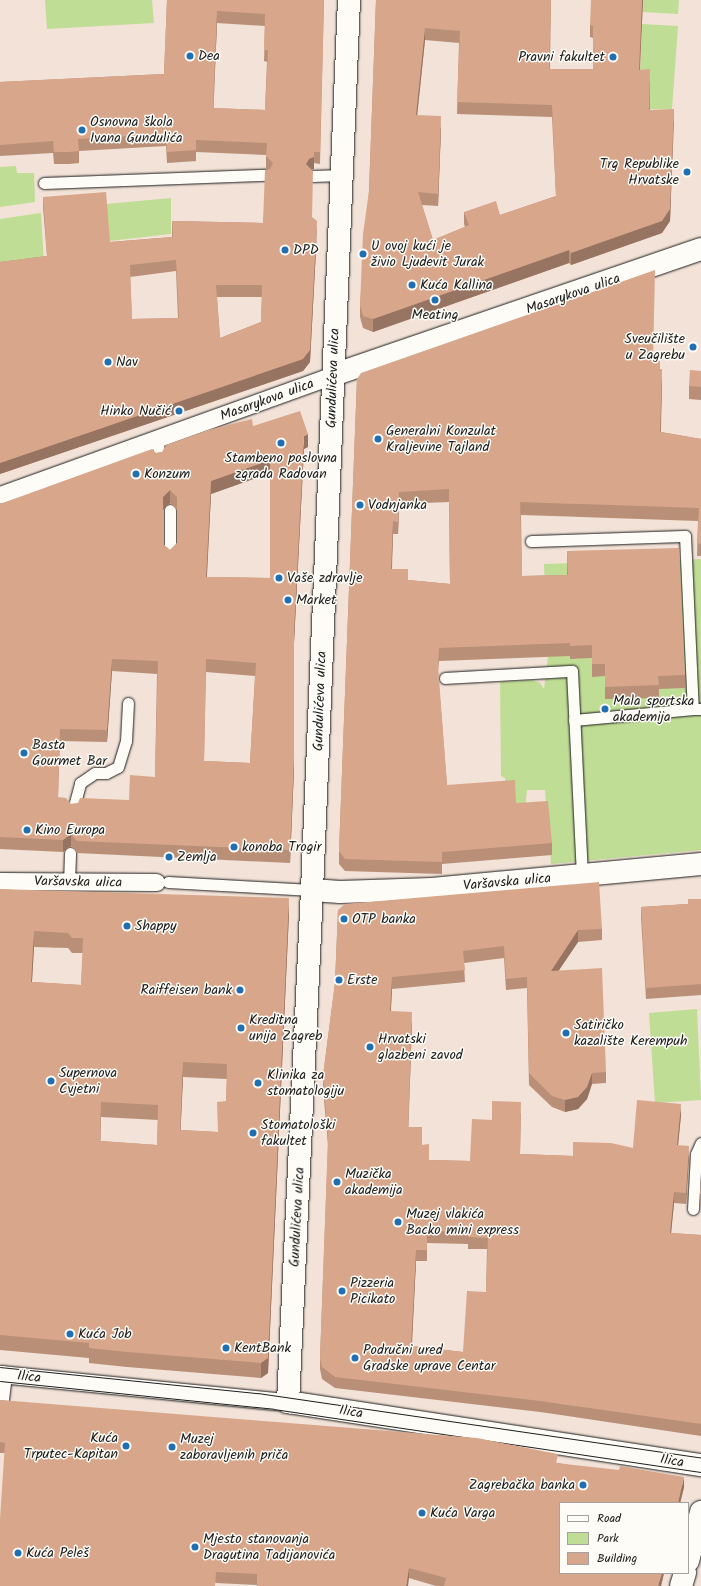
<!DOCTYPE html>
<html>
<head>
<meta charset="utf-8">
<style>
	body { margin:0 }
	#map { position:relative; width:701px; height:1586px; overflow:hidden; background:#f2e2d7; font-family:Kalam,sans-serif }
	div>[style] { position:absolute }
	.green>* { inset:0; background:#c0dd95 }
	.roads { filter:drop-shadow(0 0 1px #1c1c1c) drop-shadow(0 0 1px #1c1c1c) }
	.service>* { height:11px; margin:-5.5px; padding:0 5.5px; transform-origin:5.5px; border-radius:5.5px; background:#fdfcf7 }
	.pedestrian>* { height:17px; margin:-8.5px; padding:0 8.5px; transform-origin:8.5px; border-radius:8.5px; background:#fdfcf7 }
	.minor>* { height:22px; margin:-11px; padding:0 11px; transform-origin:11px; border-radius:11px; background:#fdfcf7 }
	.tertiary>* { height:22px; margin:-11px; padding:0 11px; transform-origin:11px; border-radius:11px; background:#fdfcf7 }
	.tram>* { height:1px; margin:-0.5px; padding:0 0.5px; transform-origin:0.5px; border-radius:0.5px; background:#1c1c1c }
	.wall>* { inset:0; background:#ba8f78 }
	.shaded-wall>* { inset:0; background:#977461 }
	.building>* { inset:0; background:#d8a68b }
	.dots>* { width:11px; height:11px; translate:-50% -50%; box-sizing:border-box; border:2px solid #fdfcf7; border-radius:50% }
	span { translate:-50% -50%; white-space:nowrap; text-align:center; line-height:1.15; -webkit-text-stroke:3px #fdfcf7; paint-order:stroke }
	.poi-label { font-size:14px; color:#1c1c1c }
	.left { translate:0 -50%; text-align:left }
	.right { translate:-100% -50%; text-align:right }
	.street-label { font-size:14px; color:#1c1c1c }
	.legend { position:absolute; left:559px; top:1502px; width:130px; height:72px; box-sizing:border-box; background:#fdfcf7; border:1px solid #a3a29f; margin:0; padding:5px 7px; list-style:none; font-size:12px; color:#1c1c1c }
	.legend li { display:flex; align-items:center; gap:8px; height:20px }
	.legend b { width:20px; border:1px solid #a3a29f }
</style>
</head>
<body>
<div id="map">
	<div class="green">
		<div style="clip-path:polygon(45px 0,152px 0,154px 23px,47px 29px)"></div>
		<div style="clip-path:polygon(643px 0,679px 0,678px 14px,643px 12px)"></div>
		<div style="clip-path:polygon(642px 24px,678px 26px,672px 109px,650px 109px,640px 72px)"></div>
		<div style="clip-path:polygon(16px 166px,17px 173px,34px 173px,35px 202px,0 207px,0 167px)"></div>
		<div style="clip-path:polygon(171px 198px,171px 234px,109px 241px,106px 204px)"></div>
		<div style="clip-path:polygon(41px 213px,44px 263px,0 272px,0 219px)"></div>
		<div style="clip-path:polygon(701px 559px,701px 850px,551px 864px,545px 790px,527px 790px,525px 808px,516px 806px,505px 793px,505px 778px,501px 776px,500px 682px,533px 680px,540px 683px,544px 689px,548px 657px,544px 564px)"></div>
		<div style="clip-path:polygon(697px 1009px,701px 1100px,655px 1103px,649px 1013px)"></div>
	</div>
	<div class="roads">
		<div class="service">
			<div style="left:313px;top:176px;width:29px;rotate:-2deg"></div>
			<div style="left:44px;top:183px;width:222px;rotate:-2.1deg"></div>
			<div style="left:158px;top:439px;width:20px;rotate:87deg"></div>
			<div style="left:531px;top:541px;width:154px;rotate:-1.9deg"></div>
			<div style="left:685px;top:536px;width:173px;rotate:87.4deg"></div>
			<div style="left:693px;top:709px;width:8px"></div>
			<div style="left:170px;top:556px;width:46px;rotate:-90deg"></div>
			<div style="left:445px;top:678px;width:127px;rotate:-3.2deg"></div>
			<div style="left:572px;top:671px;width:205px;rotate:87.2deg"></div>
			<div style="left:574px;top:720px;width:120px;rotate:-5.3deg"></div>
			<div style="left:73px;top:810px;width:28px;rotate:-75deg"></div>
			<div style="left:80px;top:783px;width:18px;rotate:-34deg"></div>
			<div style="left:95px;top:773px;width:11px"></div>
			<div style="left:106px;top:773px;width:13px;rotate:-27deg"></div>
			<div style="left:118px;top:767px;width:27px;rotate:-73deg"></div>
			<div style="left:126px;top:741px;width:38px;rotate:-87deg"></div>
			<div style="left:168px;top:882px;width:144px;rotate:3.2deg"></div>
			<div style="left:69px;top:883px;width:30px;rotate:-88deg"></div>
			<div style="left:693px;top:1209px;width:55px;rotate:-86.9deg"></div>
			<div style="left:696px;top:1154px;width:12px;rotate:-66deg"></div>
		</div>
		<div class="pedestrian">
			<div style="left:0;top:495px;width:354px;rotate:-19.8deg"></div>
			<div style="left:0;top:881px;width:156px;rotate:0.4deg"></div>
			<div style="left:0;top:1374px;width:289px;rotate:5.6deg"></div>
			<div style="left:0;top:1399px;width:25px;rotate:-83deg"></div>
		</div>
		<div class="minor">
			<div style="left:312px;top:890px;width:28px;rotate:4deg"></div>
			<div style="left:340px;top:892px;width:92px;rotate:-1.9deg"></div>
			<div style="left:432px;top:889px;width:270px;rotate:-5.3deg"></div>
		</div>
		<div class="tertiary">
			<div style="left:349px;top:0;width:891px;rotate:92.38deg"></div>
			<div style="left:312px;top:890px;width:513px;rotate:92.68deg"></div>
			<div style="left:288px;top:1402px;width:418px;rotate:8.7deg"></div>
			<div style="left:333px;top:375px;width:389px;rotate:-18.9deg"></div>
			<div style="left:688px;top:1561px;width:51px;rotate:-75.1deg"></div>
			<div style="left:681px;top:1586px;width:14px;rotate:-73deg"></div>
		</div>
	</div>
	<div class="tram">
		<div style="left:0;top:1367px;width:259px;rotate:5.8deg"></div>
		<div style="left:258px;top:1393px;width:448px;rotate:8.3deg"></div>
		<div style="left:0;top:1381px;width:275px;rotate:5.8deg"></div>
		<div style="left:274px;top:1409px;width:432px;rotate:8.4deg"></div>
	</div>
	<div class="wall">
		<div style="clip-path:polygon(evenodd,167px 0,324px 0,320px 164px,314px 163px,314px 169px,311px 170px,312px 218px,316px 250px,310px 362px,303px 371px,0 474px,0 262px,47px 256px,43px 208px,43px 197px,110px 242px,172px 237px,172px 221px,263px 223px,268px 170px,266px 168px,266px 155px,196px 152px,196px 161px,167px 163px,166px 146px,79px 151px,79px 163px,69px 164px,54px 164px,53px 153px,0 156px,0 82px,164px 74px,167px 0,217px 23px,265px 26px,264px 61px,267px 62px,265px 110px,213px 108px,217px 23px,167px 0,176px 271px,178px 318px,132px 319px,130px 277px,176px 271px,167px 0,217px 297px,262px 297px,261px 322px,220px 338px,217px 297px)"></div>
		<div style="clip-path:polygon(evenodd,376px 0,551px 0,550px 69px,593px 69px,593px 38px,590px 37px,590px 25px,643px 0,640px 70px,650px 82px,650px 110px,674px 122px,670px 221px,662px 233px,571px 265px,569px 263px,373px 332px,363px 328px,360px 317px,360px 305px,369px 191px,376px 0,425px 40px,459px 43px,457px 114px,552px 117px,556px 196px,500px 215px,464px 212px,464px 224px,465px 227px,433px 240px,422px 205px,438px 206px,441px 128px,417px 115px,425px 40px)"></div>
		<div style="clip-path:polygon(evenodd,653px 361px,660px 369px,662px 382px,661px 432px,701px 439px,701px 556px,697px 556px,698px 521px,521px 515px,522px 576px,567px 575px,567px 551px,685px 675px,685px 688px,659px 689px,659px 698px,605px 699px,605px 676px,592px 677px,592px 658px,570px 659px,570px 656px,439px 661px,438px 672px,447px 785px,516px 803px,552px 843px,552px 855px,442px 864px,442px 874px,345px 871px,339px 864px,339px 851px,357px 379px,653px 361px,449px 502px,450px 584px,408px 580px,392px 569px,393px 534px,398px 534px,399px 504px,449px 502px)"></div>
		<div style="clip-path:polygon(701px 371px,701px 400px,689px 399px,689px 386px)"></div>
		<div style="clip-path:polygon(evenodd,253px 426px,308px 447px,304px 449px,294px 643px,294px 769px,290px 863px,77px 853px,71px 846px,63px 852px,0 849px,0 504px,156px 453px,162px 452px,253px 426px,270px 473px,270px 578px,207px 577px,211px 494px,270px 473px,253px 426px,170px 503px,177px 510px,177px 543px,170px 550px,163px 544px,163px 510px,170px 503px,253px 426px,112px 671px,157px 674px,155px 777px,129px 800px,71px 804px,58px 797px,60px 741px,107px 742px,112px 671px,253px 426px,206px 672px,255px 676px,250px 763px,204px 761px,206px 672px)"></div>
		<div style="clip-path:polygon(evenodd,0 889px,289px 913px,268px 1373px,261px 1378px,127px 1367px,89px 1363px,89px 1358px,0 1350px,0 889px,34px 947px,68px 948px,72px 953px,83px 953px,81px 985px,32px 982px,34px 947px,0 889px,183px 1077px,227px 1079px,226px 1101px,218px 1132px,180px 1130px,183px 1077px,0 889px,101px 1117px,158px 1120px,157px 1145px,100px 1141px,101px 1117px)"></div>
		<div style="clip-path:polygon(701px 899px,701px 995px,646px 999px,641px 918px,641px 907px,688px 904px)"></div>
		<div style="clip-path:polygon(evenodd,338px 910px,602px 929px,602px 940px,578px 942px,559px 970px,606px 1072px,606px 1083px,592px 1084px,587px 1099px,578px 1109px,565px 1112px,552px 1107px,529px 1085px,527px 988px,506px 990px,504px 958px,464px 963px,465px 982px,392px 989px,391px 1011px,412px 1023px,408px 1127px,422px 1145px,429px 1160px,470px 1161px,492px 1120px,521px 1113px,520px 1154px,573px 1156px,633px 1148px,681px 1115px,678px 1145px,689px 1157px,686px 1204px,674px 1203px,671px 1233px,701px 1235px,701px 1436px,540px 1412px,335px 1388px,322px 1379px,320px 1369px,320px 1358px,328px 1146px,323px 1088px,323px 1076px,335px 983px,338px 910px,427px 1243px,468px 1244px,468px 1249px,487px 1249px,486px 1292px,463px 1352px,412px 1346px,416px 1261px,427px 1261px,427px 1243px)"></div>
		<div style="clip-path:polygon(701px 1179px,701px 1206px,700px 1206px)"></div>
		<div style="clip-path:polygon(0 1400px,558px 1463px,684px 1487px,661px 1586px,436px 1586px,409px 1578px,257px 1585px,216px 1583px,5px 1453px,0 1453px)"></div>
	</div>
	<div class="shaded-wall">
		<div style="clip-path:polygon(642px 0,643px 0,639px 82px,639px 70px)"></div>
		<div style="clip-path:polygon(217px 11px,217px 23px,213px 120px,213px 108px)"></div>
		<div style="clip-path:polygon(425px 28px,425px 40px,416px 127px,416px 115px)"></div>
		<div style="clip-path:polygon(674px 109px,670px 221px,662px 233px,571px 265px,571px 253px)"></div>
		<div style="clip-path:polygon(441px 116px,441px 128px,438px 206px,438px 194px)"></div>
		<div style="clip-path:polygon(314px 152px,314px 169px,309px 170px,306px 164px,309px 159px)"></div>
		<div style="clip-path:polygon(317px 221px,316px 250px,310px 362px,303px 371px,0 474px,0 463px,303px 359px)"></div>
		<div style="clip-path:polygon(569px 250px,569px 263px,373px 332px,373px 319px)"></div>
		<div style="clip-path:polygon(662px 369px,662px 382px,660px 444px,660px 432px)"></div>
		<div style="clip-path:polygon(308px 434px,308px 447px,304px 449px,294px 643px,294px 631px,304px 436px)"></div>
		<div style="clip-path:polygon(270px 460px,270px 473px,211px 494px,206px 590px,206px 577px,211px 481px)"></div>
		<div style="clip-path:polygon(170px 490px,170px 503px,163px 510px,163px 497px)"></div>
		<div style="clip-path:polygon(399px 492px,399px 504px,398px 534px,398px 522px)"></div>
		<div style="clip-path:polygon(393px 521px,393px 534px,391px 581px,391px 569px)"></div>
		<div style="clip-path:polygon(112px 659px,112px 671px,107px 742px,107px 730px)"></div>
		<div style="clip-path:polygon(294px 756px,294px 769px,290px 863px,290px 850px)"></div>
		<div style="clip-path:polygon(71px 834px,71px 846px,63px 852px,63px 840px)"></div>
		<div style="clip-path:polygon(289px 898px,289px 913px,268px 1373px,261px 1378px,261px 1363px)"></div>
		<div style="clip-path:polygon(578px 930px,578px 942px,551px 982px,551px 971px)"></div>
		<div style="clip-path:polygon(34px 931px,34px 947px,31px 997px,31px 982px)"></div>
		<div style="clip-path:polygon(392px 977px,392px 989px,390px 1022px,390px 1011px)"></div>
		<div style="clip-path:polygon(412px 1012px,412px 1023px,408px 1138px,408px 1127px)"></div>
		<div style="clip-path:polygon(183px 1062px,183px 1077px,180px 1145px,180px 1130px)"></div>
		<div style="clip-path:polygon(592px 1073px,592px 1084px,587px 1099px,578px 1109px,565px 1112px,565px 1100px)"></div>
		<div style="clip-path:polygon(101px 1102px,101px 1117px,100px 1157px,100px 1141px)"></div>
		<div style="clip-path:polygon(681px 1104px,681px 1115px,677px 1156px,677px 1145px)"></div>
		<div style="clip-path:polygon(689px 1146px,689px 1157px,686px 1204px,686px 1193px)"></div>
		<div style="clip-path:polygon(674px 1192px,674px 1203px,670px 1244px,670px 1233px)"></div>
		<div style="clip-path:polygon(416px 1250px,416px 1261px,411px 1357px,411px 1346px)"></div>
		<div style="clip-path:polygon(684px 1477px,684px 1487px,680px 1503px,678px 1503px)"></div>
		<div style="clip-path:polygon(409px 1568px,409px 1578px,408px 1586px,406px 1586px)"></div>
		<div style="clip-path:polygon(662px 1573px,664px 1573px,661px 1586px,658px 1586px)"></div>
	</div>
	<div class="building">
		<div style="clip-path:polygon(evenodd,167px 0,324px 0,320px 152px,314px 152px,314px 157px,309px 159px,306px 164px,313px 171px,312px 217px,317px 221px,316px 239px,310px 350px,303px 359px,0 463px,0 262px,47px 256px,43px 197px,106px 192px,110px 242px,173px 237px,172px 221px,263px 223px,265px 170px,270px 169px,273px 163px,266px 156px,267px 143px,196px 140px,196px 150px,167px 152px,166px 134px,78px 139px,79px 151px,69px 152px,54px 152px,53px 141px,0 145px,0 82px,164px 74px,167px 0,217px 11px,265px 14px,264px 50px,268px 50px,265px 110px,213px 108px,217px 11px,167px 0,176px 260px,179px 318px,132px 319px,130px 265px,176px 260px,167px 0,216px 285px,262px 285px,261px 322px,220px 338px,216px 285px)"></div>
		<div style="clip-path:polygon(evenodd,376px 0,551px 0,549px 69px,593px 69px,593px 26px,590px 25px,591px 0,642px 0,639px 70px,650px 69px,649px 110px,674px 109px,670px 209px,662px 221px,571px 253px,569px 250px,373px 319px,363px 316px,360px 305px,363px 234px,369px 191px,376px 0,425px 28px,460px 31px,457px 102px,552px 105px,556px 196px,500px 215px,496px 201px,464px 212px,469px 225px,433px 240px,418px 192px,438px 194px,441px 116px,416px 115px,425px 28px)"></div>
		<div style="clip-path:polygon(evenodd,655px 270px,653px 361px,660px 361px,660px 369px,662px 369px,660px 432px,701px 439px,701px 544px,697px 543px,699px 508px,520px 502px,522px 576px,568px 575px,567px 551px,679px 548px,685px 675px,658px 676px,659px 685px,605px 687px,605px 664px,592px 664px,592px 645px,570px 646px,570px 643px,439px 648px,438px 666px,447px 785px,515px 780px,516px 803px,548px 801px,552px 843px,442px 852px,442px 862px,345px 859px,339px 851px,357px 379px,361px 373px,655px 270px,449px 489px,450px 584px,408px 580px,408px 569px,391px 569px,393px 521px,398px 522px,399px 492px,449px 489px)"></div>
		<div style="clip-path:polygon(690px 370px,701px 371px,701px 387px,689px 386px)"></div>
		<div style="clip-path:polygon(evenodd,300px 411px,308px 434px,304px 436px,294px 631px,294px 756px,290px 850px,77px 841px,71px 834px,63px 840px,0 837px,0 504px,152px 449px,156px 453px,162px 452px,166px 445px,208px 430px,252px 419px,253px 426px,300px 411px,270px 460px,270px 578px,206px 577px,211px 481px,270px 460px,300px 411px,170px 490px,177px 497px,177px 543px,170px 550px,163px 544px,163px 497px,170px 490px,300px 411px,112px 659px,158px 661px,155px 777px,130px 775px,129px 800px,80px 798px,78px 803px,71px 804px,66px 798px,58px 797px,60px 729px,107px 730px,112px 659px,300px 411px,206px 659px,256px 663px,250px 763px,204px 761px,206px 659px)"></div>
		<div style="clip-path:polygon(evenodd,599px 882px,602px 929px,578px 930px,551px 971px,602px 968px,606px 1072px,592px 1073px,587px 1087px,578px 1097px,565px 1100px,552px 1096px,529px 1073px,527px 977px,506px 979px,504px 946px,463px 951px,465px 970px,392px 977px,390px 1011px,412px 1012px,408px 1127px,422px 1127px,422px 1145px,429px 1144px,429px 1160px,470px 1161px,472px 1119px,492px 1120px,492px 1101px,521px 1102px,520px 1154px,573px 1156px,573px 1142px,611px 1143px,633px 1148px,637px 1100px,681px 1104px,677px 1145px,689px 1146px,686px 1193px,674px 1192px,670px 1233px,701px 1235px,701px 1424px,540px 1401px,335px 1377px,322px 1367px,320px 1358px,328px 1139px,323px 1076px,335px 983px,338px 910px,345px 904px,599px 882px,427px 1231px,468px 1232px,468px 1237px,488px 1238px,486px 1292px,467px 1291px,463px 1352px,411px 1346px,416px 1250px,427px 1250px,427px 1231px)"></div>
		<div style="clip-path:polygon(evenodd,0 889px,289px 898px,268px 1358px,261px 1363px,127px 1352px,89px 1348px,89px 1343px,0 1335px,0 889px,34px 931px,68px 933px,72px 938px,83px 938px,81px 985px,31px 982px,34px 931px,0 889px,183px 1062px,227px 1064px,226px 1101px,217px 1102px,218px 1132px,180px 1130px,183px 1062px,0 889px,101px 1102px,158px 1105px,157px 1145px,100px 1141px,101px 1102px)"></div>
		<div style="clip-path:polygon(688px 899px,701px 899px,701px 984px,646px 988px,641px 907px,688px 904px)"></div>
		<div style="clip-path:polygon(701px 1179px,701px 1194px,700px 1194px)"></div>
		<div style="clip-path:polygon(0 1400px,477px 1438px,558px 1454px,556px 1463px,619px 1470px,620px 1466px,684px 1477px,678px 1503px,560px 1503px,560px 1573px,662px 1573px,658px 1586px,444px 1586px,446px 1578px,409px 1568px,406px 1586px,257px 1586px,257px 1574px,216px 1572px,215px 1586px,0 1586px,0 1519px,5px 1443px,0 1442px)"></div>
	</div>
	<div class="dots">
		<div style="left:190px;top:56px;background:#1f6fb2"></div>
		<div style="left:613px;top:57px;background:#1f6fb2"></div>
		<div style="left:82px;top:130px;background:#1f6fb2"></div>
		<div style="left:687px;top:172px;background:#1f6fb2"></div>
		<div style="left:285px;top:250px;background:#1f6fb2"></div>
		<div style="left:363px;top:254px;background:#1f6fb2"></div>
		<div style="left:412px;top:285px;background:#1f6fb2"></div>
		<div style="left:435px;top:300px;background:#1f6fb2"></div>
		<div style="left:693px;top:347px;background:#1f6fb2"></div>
		<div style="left:108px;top:362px;background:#1f6fb2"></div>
		<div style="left:179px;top:411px;background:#1f6fb2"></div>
		<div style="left:378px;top:439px;background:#1f6fb2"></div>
		<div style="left:281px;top:443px;background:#1f6fb2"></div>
		<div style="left:136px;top:474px;background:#1f6fb2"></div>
		<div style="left:360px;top:505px;background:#1f6fb2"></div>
		<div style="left:279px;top:578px;background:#1f6fb2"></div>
		<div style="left:288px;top:600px;background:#1f6fb2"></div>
		<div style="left:605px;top:709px;background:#1f6fb2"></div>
		<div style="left:24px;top:753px;background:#1f6fb2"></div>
		<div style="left:27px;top:830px;background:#1f6fb2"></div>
		<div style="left:234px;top:847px;background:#1f6fb2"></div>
		<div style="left:169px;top:857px;background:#1f6fb2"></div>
		<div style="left:344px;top:919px;background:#1f6fb2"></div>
		<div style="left:127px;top:926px;background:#1f6fb2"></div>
		<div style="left:339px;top:980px;background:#1f6fb2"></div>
		<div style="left:240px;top:990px;background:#1f6fb2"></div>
		<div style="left:241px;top:1028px;background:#1f6fb2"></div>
		<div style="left:566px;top:1033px;background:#1f6fb2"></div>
		<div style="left:370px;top:1047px;background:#1f6fb2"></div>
		<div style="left:51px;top:1081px;background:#1f6fb2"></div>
		<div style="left:258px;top:1083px;background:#1f6fb2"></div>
		<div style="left:253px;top:1133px;background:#1f6fb2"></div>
		<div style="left:337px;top:1182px;background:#1f6fb2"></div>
		<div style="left:398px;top:1222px;background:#1f6fb2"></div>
		<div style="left:342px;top:1291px;background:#1f6fb2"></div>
		<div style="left:70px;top:1334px;background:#1f6fb2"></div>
		<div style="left:226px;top:1348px;background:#1f6fb2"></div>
		<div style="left:355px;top:1358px;background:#1f6fb2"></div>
		<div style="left:126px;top:1446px;background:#1f6fb2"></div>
		<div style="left:172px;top:1447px;background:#1f6fb2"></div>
		<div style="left:583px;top:1485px;background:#1f6fb2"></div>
		<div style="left:422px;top:1513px;background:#1f6fb2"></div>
		<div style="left:195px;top:1547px;background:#1f6fb2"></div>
		<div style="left:18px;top:1553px;background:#1f6fb2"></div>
	</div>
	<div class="poi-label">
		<span class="left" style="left:198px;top:56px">Dea</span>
		<span class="right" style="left:605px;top:57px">Pravni fakultet</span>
		<span class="left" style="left:90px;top:130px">Osnovna škola<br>Ivana Gundulića</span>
		<span class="right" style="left:679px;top:172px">Trg Republike<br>Hrvatske</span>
		<span class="left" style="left:371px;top:254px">U ovoj kući je<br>živio Ljudevit Jurak</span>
		<span class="left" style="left:293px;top:250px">DPD</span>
		<span class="left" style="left:420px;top:285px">Kuća Kallina</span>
		<span style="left:435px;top:315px">Meating</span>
		<span class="right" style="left:685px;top:347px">Sveučilište<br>u Zagrebu</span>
		<span class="left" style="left:116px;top:362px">Nav</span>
		<span class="right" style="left:171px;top:411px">Hinko Nučić</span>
		<span class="left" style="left:386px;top:439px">Generalni Konzulat<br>Kraljevine Tajland</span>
		<span style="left:281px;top:466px">Stambeno poslovna<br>zgrada Radovan</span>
		<span class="left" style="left:144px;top:474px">Konzum</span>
		<span class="left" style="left:368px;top:505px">Vodnjanka</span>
		<span class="left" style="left:287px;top:578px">Vaše zdravlje</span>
		<span class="left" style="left:296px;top:600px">Market</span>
		<span class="left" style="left:613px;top:709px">Mala sportska<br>akademija</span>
		<span class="left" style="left:32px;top:753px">Basta<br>Gourmet Bar</span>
		<span class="left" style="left:35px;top:830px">Kino Europa</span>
		<span class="left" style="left:242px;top:847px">konoba Trogir</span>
		<span class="left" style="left:177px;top:857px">Zemlja</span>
		<span class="left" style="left:352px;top:919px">OTP banka</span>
		<span class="left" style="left:135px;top:926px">Shappy</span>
		<span class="left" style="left:347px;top:980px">Erste</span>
		<span class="right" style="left:232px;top:990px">Raiffeisen bank</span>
		<span class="left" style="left:249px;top:1028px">Kreditna<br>unija Zagreb</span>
		<span class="left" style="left:574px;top:1033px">Satiričko<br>kazalište Kerempuh</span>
		<span class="left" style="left:378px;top:1047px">Hrvatski<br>glazbeni zavod</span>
		<span class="left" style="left:59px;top:1081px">Supernova<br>Cvjetni</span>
		<span class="left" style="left:267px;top:1083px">Klinika za<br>stomatologiju</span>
		<span class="left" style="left:261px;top:1133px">Stomatološki<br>fakultet</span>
		<span class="left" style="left:345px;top:1182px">Muzička<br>akademija</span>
		<span class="left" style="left:406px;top:1222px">Muzej vlakića<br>Backo mini express</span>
		<span class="left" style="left:350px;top:1291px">Pizzeria<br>Picikato</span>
		<span class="left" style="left:78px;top:1334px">Kuća Job</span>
		<span class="left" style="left:234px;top:1348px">KentBank</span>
		<span class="left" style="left:363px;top:1358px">Područni ured<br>Gradske uprave Centar</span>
		<span class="right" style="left:118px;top:1446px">Kuća<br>Trputec-Kapitan</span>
		<span class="left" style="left:180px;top:1447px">Muzej<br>zaboravljenih priča</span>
		<span class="right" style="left:575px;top:1485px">Zagrebačka banka</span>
		<span class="left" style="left:430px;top:1513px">Kuća Varga</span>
		<span class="left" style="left:203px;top:1547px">Mjesto stanovanja<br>Dragutina Tadijanovića</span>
		<span class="left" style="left:26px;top:1553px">Kuća Peleš</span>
	</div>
	<div class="street-label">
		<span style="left:573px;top:294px;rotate:-19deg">Masarykova ulica</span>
		<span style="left:333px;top:378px;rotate:-88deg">Gundulićeva ulica</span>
		<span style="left:267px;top:400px;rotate:-20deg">Masarykova ulica</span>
		<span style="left:320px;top:701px;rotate:-88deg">Gundulićeva ulica</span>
		<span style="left:78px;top:882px;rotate:1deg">Varšavska ulica</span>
		<span style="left:507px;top:882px;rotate:-5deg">Varšavska ulica</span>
		<span style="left:297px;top:1217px;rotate:-87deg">Gundulićeva ulica</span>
		<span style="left:29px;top:1377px;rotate:6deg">Ilica</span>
		<span style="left:351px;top:1412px;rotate:9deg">Ilica</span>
		<span style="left:672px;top:1461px;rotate:9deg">Ilica</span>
	</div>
	<ul class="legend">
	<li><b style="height:5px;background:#fdfcf7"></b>Road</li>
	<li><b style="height:11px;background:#c0dd95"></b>Park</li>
	<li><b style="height:11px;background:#d8a68b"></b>Building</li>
	</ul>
</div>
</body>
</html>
